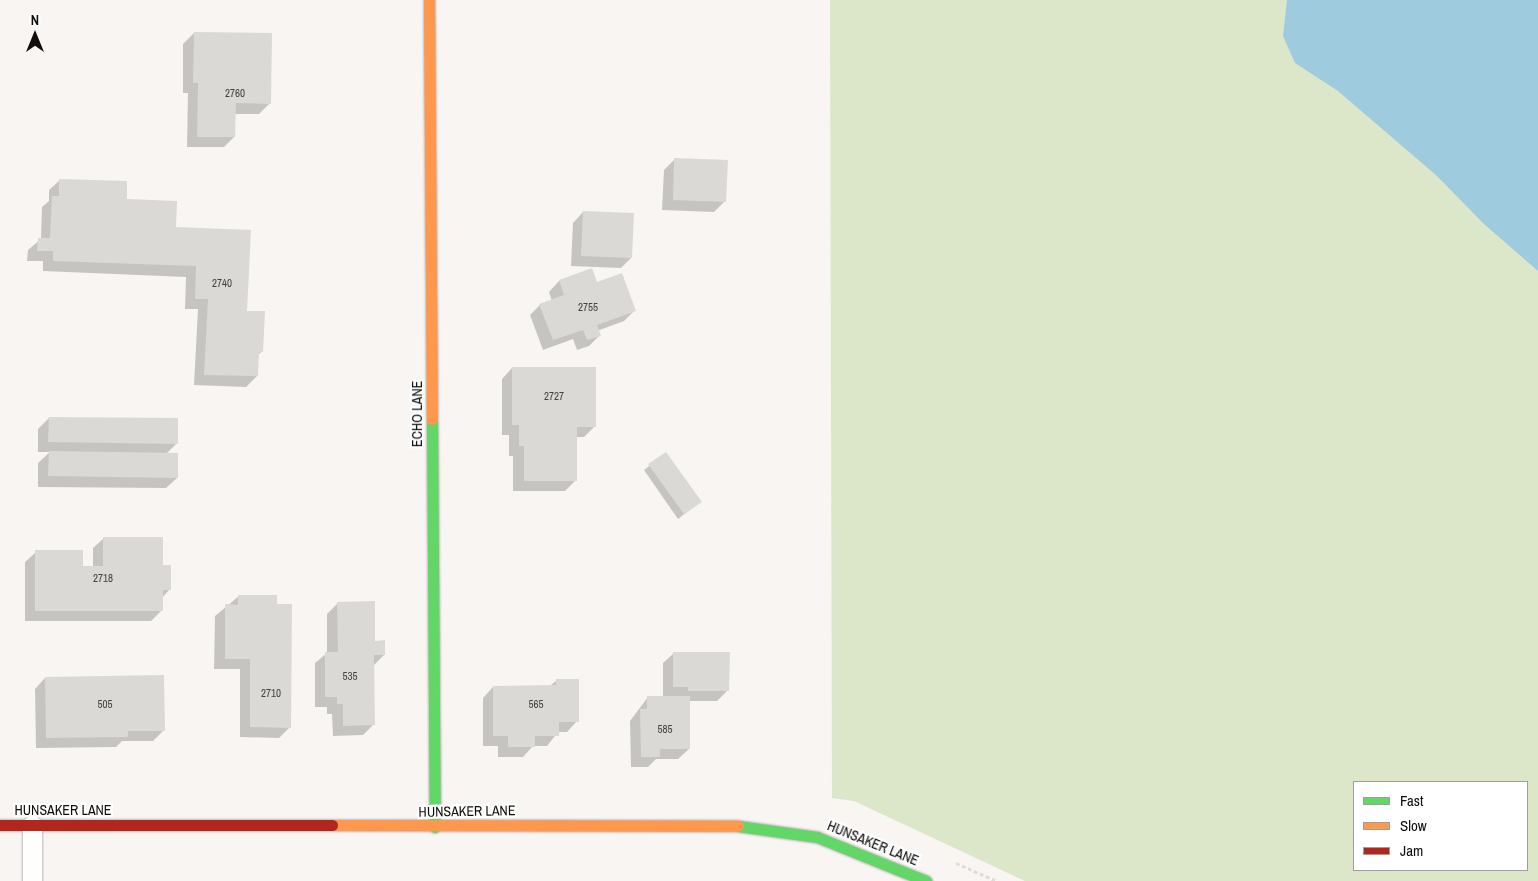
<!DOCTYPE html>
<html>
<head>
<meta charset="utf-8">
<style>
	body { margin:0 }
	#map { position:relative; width:1538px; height:881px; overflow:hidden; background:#f8f5f2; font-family:"Archivo Narrow",sans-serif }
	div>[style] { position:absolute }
	.green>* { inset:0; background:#dbe7c8 }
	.water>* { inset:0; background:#9ecbde }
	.shadow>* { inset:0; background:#0003 }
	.building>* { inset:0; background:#dbd9d6 }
	.path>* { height:3px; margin-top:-1.5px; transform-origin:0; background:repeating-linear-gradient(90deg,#dedcdb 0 4px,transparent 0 6.5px) }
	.roads { filter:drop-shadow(0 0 1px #b6b4b1) drop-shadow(0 0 1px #b6b4b1) }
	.lane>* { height:19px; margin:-9.5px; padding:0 9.5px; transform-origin:9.5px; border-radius:9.5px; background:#fefefd }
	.fast>* { height:11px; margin:-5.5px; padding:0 5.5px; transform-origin:5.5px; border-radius:5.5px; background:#63d668 }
	.slow>* { height:11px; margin:-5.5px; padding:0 5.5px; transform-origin:5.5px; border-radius:5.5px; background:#ff974d }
	.jam>* { height:11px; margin:-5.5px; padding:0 5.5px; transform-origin:5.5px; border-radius:5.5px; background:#b3261e }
	span { translate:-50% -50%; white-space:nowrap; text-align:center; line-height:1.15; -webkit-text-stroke:4.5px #fff; paint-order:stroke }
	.number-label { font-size:11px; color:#44423f }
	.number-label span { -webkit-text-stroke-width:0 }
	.street-label { font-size:14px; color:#110f0d }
	.legend { position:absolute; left:1353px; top:781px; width:175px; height:90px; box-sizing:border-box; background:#fff; border:1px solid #a09f9e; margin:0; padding:6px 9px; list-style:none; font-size:15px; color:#110f0d }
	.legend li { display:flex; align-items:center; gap:10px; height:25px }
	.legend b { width:25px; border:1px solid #a09f9e }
	.north { position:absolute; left:10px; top:10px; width:50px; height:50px; -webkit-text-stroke:4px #fff; paint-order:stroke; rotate:0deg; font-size:14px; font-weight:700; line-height:20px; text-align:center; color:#110f0d }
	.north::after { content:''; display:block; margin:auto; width:18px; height:22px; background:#110f0d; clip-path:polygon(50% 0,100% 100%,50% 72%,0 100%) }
</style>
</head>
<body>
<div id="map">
	<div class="green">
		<div style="clip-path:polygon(evenodd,830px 0,1538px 0,1538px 881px,1025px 881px,854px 801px,832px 798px,830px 0,1354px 782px,1527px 782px,1527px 870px,1354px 870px,1354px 782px)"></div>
	</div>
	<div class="water">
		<div style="clip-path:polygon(1287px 0,1538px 0,1538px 271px,1484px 224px,1437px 176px,1338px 91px,1295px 63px,1283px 36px)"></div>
	</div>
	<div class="shadow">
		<div style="clip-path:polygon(194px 33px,270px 103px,259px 114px,235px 114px,234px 137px,224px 147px,187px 147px,188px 93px,183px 93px,183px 44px)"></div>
		<div style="clip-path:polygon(674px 160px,725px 201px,714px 212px,662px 210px,664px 170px)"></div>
		<div style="clip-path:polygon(60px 180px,126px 201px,175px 228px,246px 312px,262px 351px,257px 356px,257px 376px,246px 387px,194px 385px,198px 309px,185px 309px,186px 277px,43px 271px,43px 261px,27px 261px,28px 250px,41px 239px,42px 207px,49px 201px,49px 190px)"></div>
		<div style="clip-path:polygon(583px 212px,631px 258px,621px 268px,571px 266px,573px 223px)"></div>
		<div style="clip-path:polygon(591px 270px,597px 284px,635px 310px,624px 321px,597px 331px,599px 336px,589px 346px,577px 350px,573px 339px,543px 350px,530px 315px,540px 305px,552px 301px,549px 292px,559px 281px)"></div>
		<div style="clip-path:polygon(512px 368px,594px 427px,584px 437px,576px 437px,576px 480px,565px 491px,513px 491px,513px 456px,509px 456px,509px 435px,502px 435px,502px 379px)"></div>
		<div style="clip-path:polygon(49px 418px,177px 443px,166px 454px,177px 478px,166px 488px,38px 487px,38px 463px,50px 452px,38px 452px,38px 429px)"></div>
		<div style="clip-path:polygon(665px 454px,700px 502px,678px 519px,644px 470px)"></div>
		<div style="clip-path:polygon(104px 538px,161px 566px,169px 590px,162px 598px,162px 610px,151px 621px,25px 621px,25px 562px,36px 552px,82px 568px,93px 568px,93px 548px)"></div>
		<div style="clip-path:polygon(239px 596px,290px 727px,279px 738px,240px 737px,240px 669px,214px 669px,215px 616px)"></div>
		<div style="clip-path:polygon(338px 603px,384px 655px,373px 666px,374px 724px,363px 735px,333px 736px,332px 714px,327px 714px,327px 707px,315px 707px,315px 663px,327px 653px,327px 614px)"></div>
		<div style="clip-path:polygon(674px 653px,728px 690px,717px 701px,689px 701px,689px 749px,678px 759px,656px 759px,648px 767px,631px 767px,630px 721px,648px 697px,663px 697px,663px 663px)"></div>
		<div style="clip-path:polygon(45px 678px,164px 730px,153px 741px,122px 741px,116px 747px,36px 748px,35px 689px)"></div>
		<div style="clip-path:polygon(557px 680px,577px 721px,567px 732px,558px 732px,547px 746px,533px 746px,523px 757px,498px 757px,498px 746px,483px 746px,483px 698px,493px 687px,550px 686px)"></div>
	</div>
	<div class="building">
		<div style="clip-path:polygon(194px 32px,272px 33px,271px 104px,236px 103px,235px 137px,197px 137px,198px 83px,193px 83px)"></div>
		<div style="clip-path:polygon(674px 158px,728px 160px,726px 202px,673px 200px)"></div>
		<div style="clip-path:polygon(59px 179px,127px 181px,127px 199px,177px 201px,176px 227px,251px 230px,247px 311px,265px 311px,263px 352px,259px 352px,258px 376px,204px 375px,208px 299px,195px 299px,196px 266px,53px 261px,53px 251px,37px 251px,38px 238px,50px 238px,52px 196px,59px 196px)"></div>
		<div style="clip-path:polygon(583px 211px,634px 213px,632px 258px,581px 256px)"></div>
		<div style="clip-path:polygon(592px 268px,597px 282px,622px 273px,636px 311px,597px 325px,601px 336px,587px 340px,583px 330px,553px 340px,539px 304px,564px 295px,559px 280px)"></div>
		<div style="clip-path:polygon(512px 367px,596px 367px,596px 427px,577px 427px,577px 481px,524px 481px,524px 446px,519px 446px,519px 425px,512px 425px)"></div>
		<div style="clip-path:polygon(49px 417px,178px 418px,178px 444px,48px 442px)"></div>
		<div style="clip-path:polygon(49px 451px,178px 453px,178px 478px,48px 476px)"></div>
		<div style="clip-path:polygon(666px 452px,702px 502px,684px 514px,648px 464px)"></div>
		<div style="clip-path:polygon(103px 537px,163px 537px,163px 565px,171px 565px,171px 590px,163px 590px,163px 611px,35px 611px,35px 550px,83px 550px,83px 566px,103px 566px)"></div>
		<div style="clip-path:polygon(238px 595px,277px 595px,277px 604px,292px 604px,291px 728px,250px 727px,250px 659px,225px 659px,225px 604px,238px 605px)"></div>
		<div style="clip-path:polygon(375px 601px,375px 641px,385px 640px,385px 655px,374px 655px,375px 725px,343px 726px,343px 704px,337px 704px,337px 697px,325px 697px,325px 652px,338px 652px,337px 602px)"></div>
		<div style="clip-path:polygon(673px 652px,730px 652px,729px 691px,688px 691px,688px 687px,673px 687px)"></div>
		<div style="clip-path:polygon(164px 675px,165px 731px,128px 731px,128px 737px,46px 738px,45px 677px)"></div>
		<div style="clip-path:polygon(556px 679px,579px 679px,579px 722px,559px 722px,559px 736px,535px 736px,535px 747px,508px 747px,508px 736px,493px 736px,493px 686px,556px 685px)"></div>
		<div style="clip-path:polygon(647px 696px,690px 696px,690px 749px,660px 749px,660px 757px,641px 757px,640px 709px,647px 709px)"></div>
	</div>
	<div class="path">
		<div style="left:956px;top:863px;width:45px;rotate:23.7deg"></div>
	</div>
	<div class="roads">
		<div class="lane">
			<div style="left:32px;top:825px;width:56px;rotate:90deg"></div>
		</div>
		<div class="fast">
			<div style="left:432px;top:419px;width:408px;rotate:89.6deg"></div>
			<div style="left:738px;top:826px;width:80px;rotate:7.9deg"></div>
			<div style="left:817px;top:837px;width:118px;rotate:22deg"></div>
		</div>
		<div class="slow">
			<div style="left:429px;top:0;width:419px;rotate:89.6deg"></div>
			<div style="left:332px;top:825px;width:406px;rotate:0.1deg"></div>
		</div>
		<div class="jam">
			<div style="left:0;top:825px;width:332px"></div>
		</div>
	</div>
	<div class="number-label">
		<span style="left:235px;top:93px">2760</span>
		<span style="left:222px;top:283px">2740</span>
		<span style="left:588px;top:307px">2755</span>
		<span style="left:554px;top:396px">2727</span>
		<span style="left:103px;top:578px">2718</span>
		<span style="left:350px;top:676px">535</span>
		<span style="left:271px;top:693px">2710</span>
		<span style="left:105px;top:704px">505</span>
		<span style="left:536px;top:704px">565</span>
		<span style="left:665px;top:729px">585</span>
	</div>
	<div class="street-label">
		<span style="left:417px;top:414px;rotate:-90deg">ECHO LANE</span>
		<span style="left:63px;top:810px">HUNSAKER LANE</span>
		<span style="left:467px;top:811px;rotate:-1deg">HUNSAKER LANE</span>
		<span style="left:873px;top:843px;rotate:22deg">HUNSAKER LANE</span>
	</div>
	<ul class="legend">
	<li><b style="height:6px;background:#63d668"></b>Fast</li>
	<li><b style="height:6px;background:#ff974d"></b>Slow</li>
	<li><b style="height:6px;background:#b3261e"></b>Jam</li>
	</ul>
	<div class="north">N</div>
</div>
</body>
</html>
